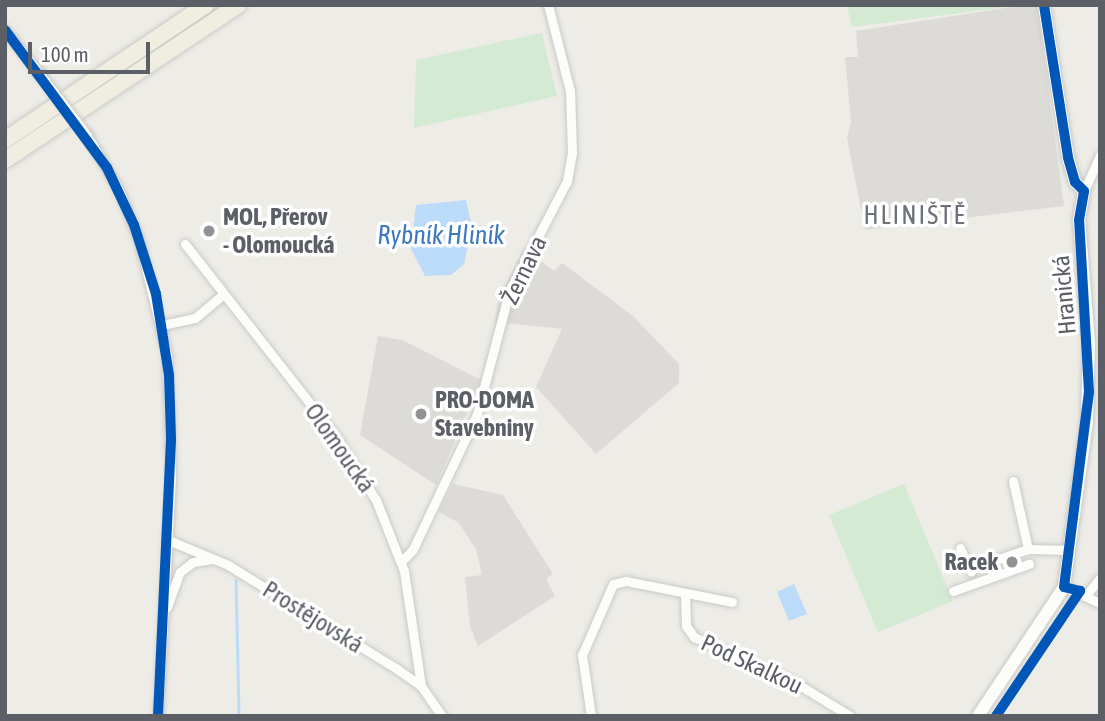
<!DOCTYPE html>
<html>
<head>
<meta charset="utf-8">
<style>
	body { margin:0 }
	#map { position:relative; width:1105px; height:721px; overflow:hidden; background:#edece7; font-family:"Asap Condensed",sans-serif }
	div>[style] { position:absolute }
	.industrial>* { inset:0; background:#dddbd7 }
	.green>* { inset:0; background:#d4ead2 }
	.water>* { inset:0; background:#bbdbf8 }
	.stream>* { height:2.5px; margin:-1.25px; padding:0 1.25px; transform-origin:1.25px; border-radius:1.25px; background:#bbdbf8 }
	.roads { filter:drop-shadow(0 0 2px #c9c9c8) drop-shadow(0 0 2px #c9c9c8) }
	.street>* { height:9px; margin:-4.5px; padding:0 4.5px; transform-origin:4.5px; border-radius:4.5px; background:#fcfcfb }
	.secondary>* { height:12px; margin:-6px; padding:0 6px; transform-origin:6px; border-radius:6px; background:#fcfcfb }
	.highway>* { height:16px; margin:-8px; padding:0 8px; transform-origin:8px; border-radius:8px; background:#f0ede1 }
	.bridges { filter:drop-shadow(0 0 2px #c9c9c8) drop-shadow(0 0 2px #c9c9c8) }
	.street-bridge>* { height:9px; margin:-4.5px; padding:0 4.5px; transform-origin:4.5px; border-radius:4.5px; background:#fcfcfb }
	.cycleway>* { height:10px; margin:-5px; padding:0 5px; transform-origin:5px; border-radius:5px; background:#0057b8 }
	.dots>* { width:19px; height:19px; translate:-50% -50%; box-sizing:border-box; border:4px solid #fff; border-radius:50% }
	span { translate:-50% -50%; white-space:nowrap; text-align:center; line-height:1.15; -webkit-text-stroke:7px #fff; paint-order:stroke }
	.poi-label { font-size:24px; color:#5c6066; font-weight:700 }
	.left { translate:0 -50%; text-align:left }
	.right { translate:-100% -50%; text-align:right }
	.street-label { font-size:24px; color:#5c6066 }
	.neighbourhood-label { font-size:26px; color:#6d7278; letter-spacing:2px }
	.water-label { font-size:26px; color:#3e78c1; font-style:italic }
	.frame { position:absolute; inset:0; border:7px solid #5c6066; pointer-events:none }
	.scale { position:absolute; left:28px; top:42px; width:122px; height:32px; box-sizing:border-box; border:4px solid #5c6066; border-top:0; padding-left:9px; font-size:21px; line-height:24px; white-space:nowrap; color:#5c6066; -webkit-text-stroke:5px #fff; paint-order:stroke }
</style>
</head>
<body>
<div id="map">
	<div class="industrial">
		<div style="clip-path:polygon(1024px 5px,1037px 5px,1064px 206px,865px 230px,847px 138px,851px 122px,845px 57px,858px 57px,856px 31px)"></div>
		<div style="clip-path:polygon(524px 248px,554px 271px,562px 263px,633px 316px,679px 364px,679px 383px,596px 454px,536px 387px,562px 329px,495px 322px,499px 298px)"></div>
		<div style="clip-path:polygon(378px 336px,402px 340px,481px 380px,436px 485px,360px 435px)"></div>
		<div style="clip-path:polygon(453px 484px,503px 495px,553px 574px,546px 579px,555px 596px,478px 646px,470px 626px,465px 577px,482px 575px,476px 549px,459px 523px,439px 512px)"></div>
	</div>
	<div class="green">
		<div style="clip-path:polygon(847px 5px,1021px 5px,852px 27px)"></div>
		<div style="clip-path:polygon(542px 33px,557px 96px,414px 128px,416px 60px)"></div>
		<div style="clip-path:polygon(904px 484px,953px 601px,878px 632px,829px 515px)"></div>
	</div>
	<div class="water">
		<div style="clip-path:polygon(466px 200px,472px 227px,464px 264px,451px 275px,425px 276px,411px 249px,416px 205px)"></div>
		<div style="clip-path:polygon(794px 584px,807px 614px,789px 621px,777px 592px)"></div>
	</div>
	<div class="stream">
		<div style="left:236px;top:580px;width:136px;rotate:88.7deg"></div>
	</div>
	<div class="roads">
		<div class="street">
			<div style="left:5px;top:30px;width:56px;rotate:51.5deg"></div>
			<div style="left:87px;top:135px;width:64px;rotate:59.8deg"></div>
			<div style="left:119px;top:190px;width:54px;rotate:68.2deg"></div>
			<div style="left:139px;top:240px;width:118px;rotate:76.3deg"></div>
			<div style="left:167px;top:355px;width:121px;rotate:88.1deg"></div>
			<div style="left:171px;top:476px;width:240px;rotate:93.1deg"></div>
			<div style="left:1084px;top:191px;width:39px;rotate:-66deg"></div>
			<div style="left:185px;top:244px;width:243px;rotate:51.9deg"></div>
			<div style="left:335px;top:435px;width:77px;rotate:57.8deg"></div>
			<div style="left:376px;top:500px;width:76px;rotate:68.5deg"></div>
			<div style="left:404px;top:571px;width:116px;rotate:81.6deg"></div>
			<div style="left:162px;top:325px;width:34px;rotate:-12deg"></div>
			<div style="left:195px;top:318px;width:35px;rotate:-40deg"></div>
			<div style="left:1013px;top:481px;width:70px;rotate:77.6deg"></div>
			<div style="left:168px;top:540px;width:65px;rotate:22.6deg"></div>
			<div style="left:228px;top:565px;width:198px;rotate:31.6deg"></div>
			<div style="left:397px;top:669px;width:29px;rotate:35deg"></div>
			<div style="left:421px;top:686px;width:37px;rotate:55deg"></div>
			<div style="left:960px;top:548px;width:26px;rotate:65deg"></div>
			<div style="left:401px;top:562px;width:18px;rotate:-47deg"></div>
			<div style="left:413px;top:549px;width:149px;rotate:-64.6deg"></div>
			<div style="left:477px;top:414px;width:126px;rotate:-75.3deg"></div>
			<div style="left:509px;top:292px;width:125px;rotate:-62.4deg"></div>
			<div style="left:567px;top:181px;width:28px;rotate:-80deg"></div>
			<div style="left:572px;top:153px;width:62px;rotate:-91.8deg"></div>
			<div style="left:570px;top:91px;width:89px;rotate:-104.3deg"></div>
			<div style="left:969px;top:569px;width:62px;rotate:-18.7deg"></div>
			<div style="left:1028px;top:549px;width:42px;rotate:1.4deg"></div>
			<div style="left:1064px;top:587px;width:39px;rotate:24deg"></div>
			<div style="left:953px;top:591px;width:81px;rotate:-19.6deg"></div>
			<div style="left:1087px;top:594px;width:21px;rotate:-51deg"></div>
			<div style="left:685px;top:595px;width:31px;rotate:88deg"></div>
			<div style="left:686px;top:626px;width:14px;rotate:54deg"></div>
			<div style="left:694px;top:637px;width:112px;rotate:24.3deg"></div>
			<div style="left:796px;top:683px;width:63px;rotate:31.4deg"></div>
			<div style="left:167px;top:607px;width:37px;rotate:-70deg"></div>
			<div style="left:180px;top:572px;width:16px;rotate:-38deg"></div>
			<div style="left:193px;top:562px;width:18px;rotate:-9deg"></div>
			<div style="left:591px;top:716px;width:62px;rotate:-98.4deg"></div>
			<div style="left:582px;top:655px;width:77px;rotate:-66.4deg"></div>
			<div style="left:613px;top:584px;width:13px;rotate:-13deg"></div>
			<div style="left:626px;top:581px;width:108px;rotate:11.2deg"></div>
		</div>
		<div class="secondary">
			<div style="left:978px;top:716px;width:155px;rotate:-56.3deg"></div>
			<div style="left:1064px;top:587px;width:168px;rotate:-82.1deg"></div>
			<div style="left:1087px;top:421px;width:78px;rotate:-88.5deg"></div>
			<div style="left:1089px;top:343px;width:123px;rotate:-94.6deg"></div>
			<div style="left:1079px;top:220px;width:29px;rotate:-80deg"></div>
			<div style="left:1084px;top:191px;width:13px;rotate:-135deg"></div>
			<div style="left:1075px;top:182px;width:26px;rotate:-106deg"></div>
			<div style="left:1068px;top:157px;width:154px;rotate:-99deg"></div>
		</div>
		<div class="highway">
			<div style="left:5px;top:140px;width:242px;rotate:-33.9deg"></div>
			<div style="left:5px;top:160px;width:280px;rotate:-33.6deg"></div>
		</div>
	</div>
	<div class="bridges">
		<div class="street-bridge">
			<div style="left:40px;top:74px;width:77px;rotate:52.4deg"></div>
		</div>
	</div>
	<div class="cycleway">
		<div style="left:5px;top:30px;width:172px;rotate:53.5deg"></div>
		<div style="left:107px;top:168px;width:63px;rotate:64.7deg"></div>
		<div style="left:134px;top:225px;width:72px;rotate:72.3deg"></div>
		<div style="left:156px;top:294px;width:82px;rotate:80.9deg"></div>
		<div style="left:169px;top:375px;width:65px;rotate:88.2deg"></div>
		<div style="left:171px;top:440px;width:276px;rotate:92.7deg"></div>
		<div style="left:996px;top:716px;width:151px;rotate:-56.1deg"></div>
		<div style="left:1080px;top:591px;width:16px;rotate:-166deg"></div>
		<div style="left:1064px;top:587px;width:197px;rotate:-82.7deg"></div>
		<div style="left:1089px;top:392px;width:172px;rotate:-93.3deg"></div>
		<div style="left:1079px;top:220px;width:29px;rotate:-80deg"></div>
		<div style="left:1084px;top:191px;width:13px;rotate:-135deg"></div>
		<div style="left:1075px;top:182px;width:26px;rotate:-106deg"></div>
		<div style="left:1068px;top:157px;width:154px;rotate:-99deg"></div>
	</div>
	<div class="dots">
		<div style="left:209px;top:231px;background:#8f9193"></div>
		<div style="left:421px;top:414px;background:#8f9193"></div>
		<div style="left:1012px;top:562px;background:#8f9193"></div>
	</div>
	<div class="poi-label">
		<span class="left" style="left:223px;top:231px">MOL, Přerov<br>- Olomoucká</span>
		<span class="left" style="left:435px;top:414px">PRO-DOMA<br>Stavebniny</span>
		<span class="right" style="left:998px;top:562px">Racek</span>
	</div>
	<div class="street-label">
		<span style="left:524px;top:270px;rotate:-64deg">Žernava</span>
		<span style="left:1064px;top:295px;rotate:-95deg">Hranická</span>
		<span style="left:340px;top:448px;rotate:55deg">Olomoucká</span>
		<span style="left:313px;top:617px;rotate:32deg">Prostějovská</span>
		<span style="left:752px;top:664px;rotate:25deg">Pod Skalkou</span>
	</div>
	<div class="neighbourhood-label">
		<span style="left:915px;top:216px">HLINIŠTĚ</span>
	</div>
	<div class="water-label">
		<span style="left:441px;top:236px">Rybník Hliník</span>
	</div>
	<div class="frame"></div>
	<div class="scale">100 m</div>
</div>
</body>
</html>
